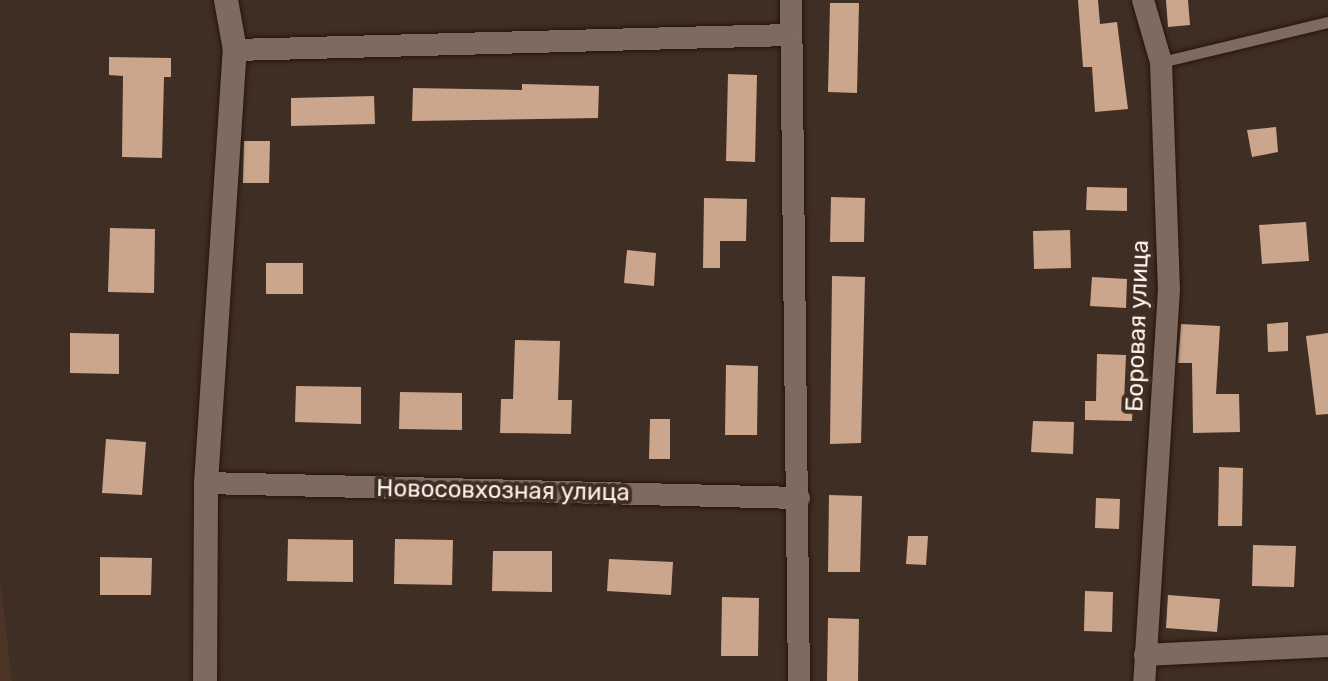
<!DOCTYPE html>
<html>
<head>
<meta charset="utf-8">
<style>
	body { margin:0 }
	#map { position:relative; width:1328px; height:681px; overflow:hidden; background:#3f2e23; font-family:Rubik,sans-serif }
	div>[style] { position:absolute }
	.built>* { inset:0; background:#4c3526 }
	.building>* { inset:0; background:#cca58d }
	.roads { filter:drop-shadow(0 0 2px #25150b) drop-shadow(0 0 2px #25150b) }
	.lane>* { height:11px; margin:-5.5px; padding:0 5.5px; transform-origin:5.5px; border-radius:5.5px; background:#7e6a5e }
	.street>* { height:22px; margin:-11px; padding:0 11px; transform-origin:11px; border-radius:11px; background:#7e6a5e }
	.secondary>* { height:24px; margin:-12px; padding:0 12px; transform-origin:12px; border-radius:12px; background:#7e6a5e }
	span { translate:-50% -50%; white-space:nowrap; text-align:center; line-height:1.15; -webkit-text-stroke:8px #3f2e23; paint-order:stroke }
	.street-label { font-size:24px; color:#fef2eb }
</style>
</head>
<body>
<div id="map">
	<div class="built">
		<div style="clip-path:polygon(0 579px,12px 681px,0 681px)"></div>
	</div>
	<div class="building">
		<div style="clip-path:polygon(1078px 0,1098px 0,1100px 24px,1117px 22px,1128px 109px,1095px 112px,1092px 67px,1083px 67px)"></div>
		<div style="clip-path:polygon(1166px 0,1188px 0,1190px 25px,1168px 27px)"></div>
		<div style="clip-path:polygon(830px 3px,859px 3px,857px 93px,828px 92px)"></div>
		<div style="clip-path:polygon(109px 57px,171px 58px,171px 77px,164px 77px,162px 158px,122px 157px,123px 76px,109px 75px)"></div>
		<div style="clip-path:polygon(728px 74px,757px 75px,755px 162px,726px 161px)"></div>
		<div style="clip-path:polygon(522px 84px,599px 86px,598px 118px,412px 121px,413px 88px,522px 90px)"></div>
		<div style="clip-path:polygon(374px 96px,375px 124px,291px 126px,291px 98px)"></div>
		<div style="clip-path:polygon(1276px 127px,1278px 152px,1252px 157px,1247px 130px)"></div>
		<div style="clip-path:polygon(244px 141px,270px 141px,269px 183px,243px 183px)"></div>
		<div style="clip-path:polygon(1087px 187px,1127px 188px,1127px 211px,1086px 210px)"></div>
		<div style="clip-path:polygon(831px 197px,865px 198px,864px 242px,830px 242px)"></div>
		<div style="clip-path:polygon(704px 198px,747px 199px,746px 241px,720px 241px,720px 268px,703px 268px)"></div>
		<div style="clip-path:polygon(1306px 222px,1309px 261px,1262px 264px,1259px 225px)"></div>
		<div style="clip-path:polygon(110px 228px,155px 229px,154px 293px,108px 292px)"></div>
		<div style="clip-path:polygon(1070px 230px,1071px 268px,1034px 269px,1033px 231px)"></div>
		<div style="clip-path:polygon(627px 250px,656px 253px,654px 286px,624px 283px)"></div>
		<div style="clip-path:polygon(266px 263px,303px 263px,303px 294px,266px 294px)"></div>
		<div style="clip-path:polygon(832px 276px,865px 277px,861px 443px,830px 444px)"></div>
		<div style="clip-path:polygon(1092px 277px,1127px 279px,1126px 308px,1090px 306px)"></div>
		<div style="clip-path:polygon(1288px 322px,1288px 351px,1268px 352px,1267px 324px)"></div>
		<div style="clip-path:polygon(1181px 324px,1220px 326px,1216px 394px,1239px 394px,1240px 432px,1193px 433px,1192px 363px,1178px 363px)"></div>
		<div style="clip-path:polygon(70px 333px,119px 334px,119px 374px,70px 373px)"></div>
		<div style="clip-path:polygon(1328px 333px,1328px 414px,1316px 415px,1306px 336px)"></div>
		<div style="clip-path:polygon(515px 340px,560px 341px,558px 400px,572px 400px,571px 434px,500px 433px,501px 399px,513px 399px)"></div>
		<div style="clip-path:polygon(1097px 354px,1126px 355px,1124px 402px,1133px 402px,1132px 421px,1085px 420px,1085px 401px,1096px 401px)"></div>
		<div style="clip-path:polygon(726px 365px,758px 366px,757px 435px,725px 435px)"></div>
		<div style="clip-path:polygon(296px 386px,361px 387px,361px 424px,295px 422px)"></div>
		<div style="clip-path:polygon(400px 392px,462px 393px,462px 430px,399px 429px)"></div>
		<div style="clip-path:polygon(650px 419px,670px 419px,670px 459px,649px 459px)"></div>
		<div style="clip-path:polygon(1033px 421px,1074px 422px,1073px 454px,1031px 452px)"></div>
		<div style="clip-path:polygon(106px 439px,146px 442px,142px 495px,102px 493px)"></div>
		<div style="clip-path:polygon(1219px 467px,1243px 468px,1242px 526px,1218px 526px)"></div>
		<div style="clip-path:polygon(829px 495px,862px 496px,860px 572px,828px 572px)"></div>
		<div style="clip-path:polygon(1096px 498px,1120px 499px,1119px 529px,1095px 528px)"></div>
		<div style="clip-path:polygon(908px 536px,928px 536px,926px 565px,906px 564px)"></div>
		<div style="clip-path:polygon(288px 539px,353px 540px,353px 582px,287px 581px)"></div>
		<div style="clip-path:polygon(395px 539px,453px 540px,452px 585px,394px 584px)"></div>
		<div style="clip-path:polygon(1253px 545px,1296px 546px,1294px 587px,1252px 586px)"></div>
		<div style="clip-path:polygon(493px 551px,552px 551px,552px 592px,492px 591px)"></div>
		<div style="clip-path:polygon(100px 557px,152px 558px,151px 595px,100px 595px)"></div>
		<div style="clip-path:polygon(609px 559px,673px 562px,671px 595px,607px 591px)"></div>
		<div style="clip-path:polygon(1085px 591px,1113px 592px,1112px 632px,1084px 631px)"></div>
		<div style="clip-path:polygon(1168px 595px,1220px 599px,1217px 632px,1166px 628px)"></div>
		<div style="clip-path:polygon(722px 597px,759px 598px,758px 656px,721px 656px)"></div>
		<div style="clip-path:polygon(828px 618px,859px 619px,858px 681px,827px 681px)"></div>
	</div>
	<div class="roads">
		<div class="lane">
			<div style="left:1161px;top:62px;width:172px;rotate:-13.5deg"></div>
		</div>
		<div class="street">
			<div style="left:791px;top:0;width:681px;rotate:89.33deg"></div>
			<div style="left:1143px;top:0;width:65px;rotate:73.8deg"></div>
			<div style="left:1161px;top:62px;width:227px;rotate:88deg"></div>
			<div style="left:1169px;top:289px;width:393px;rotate:93.6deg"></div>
			<div style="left:235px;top:50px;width:555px;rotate:-1.55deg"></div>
			<div style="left:206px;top:483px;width:593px;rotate:1.45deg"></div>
			<div style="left:1145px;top:655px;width:183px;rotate:-2.8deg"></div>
		</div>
		<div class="secondary">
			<div style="left:205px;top:681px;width:198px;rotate:-89.7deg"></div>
			<div style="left:206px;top:483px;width:434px;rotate:-86.2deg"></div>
			<div style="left:235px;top:50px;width:51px;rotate:-100.2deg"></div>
		</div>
	</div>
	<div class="street-label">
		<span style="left:1138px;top:326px;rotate:-88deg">Боровая улица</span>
		<span style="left:503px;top:491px;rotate:1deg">Новосовхозная улица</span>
	</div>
</div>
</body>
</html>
